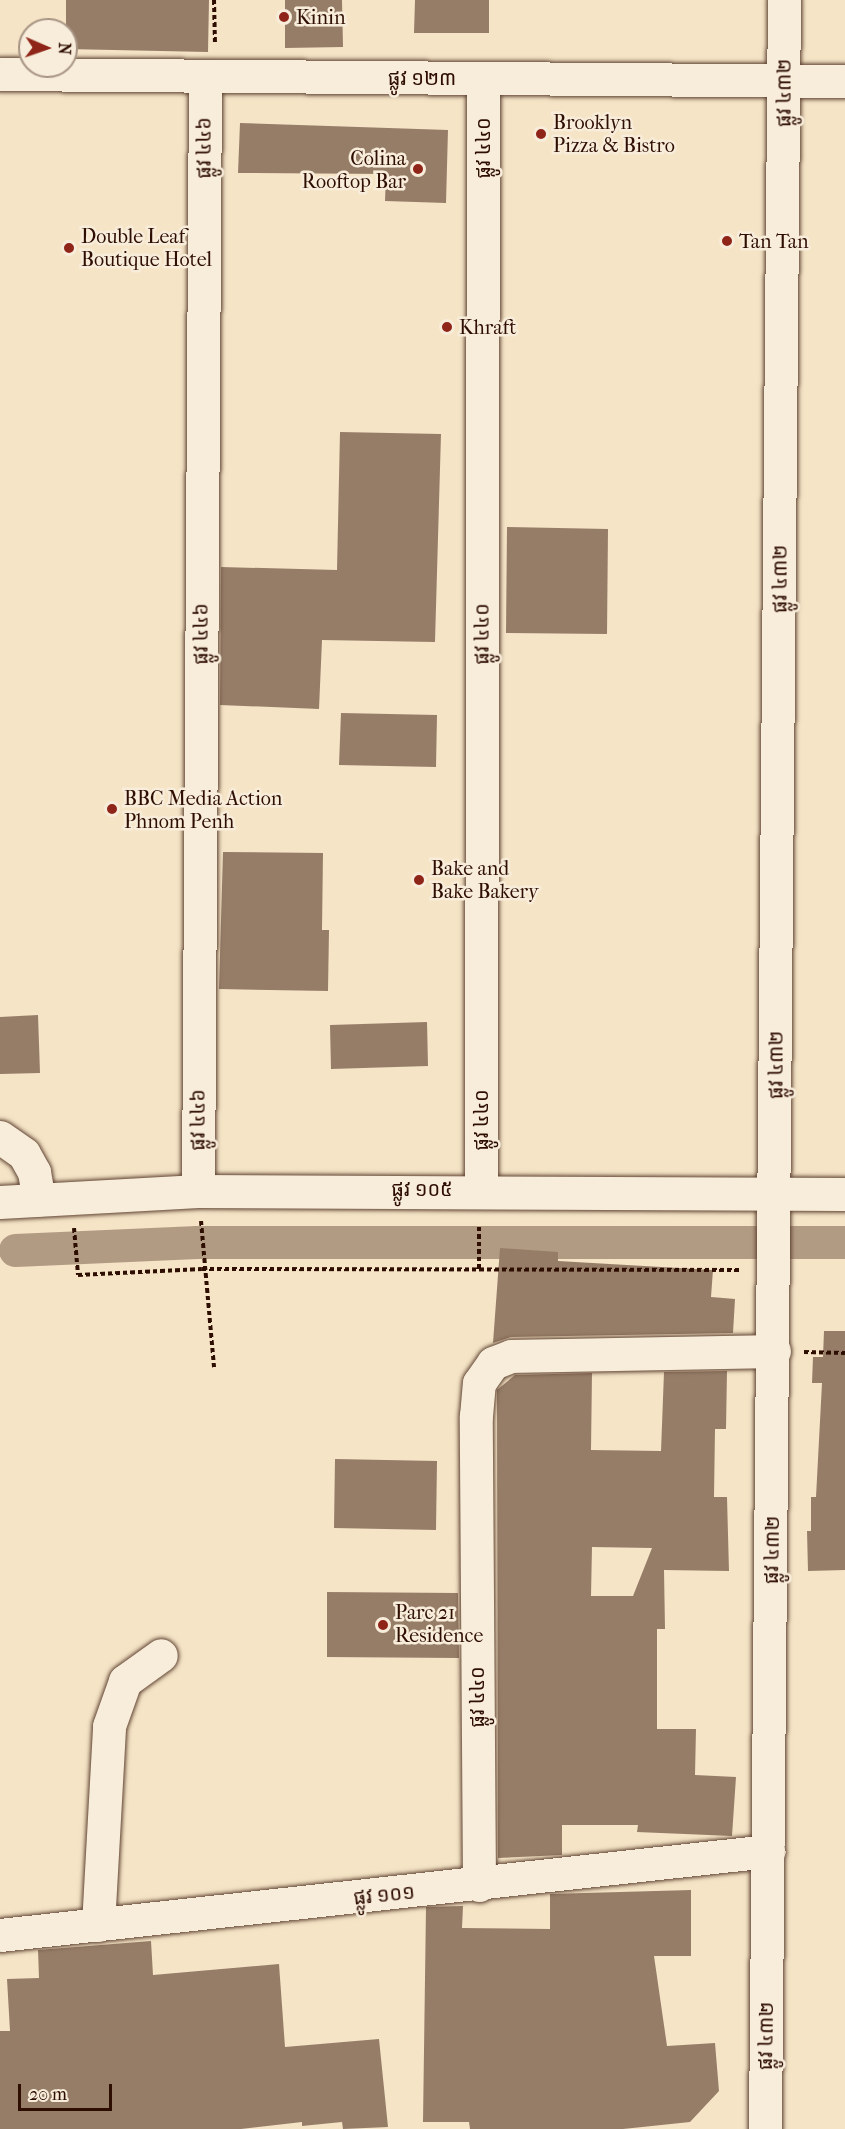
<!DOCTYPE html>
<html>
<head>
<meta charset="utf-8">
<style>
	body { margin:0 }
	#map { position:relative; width:845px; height:2129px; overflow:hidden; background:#f5e4c6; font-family:"IM FELL French Canon","Noto Sans Khmer",serif }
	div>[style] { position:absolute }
	.canal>* { height:33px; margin:-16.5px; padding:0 16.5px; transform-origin:16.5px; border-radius:16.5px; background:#b29b83 }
	.building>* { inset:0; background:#967d68 }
	.path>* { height:4px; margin-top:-2px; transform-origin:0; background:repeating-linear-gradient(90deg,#2f0e02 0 4.5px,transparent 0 7.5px) }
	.roads { filter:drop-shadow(0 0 2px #604433) drop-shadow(0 0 2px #604433) }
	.minor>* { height:33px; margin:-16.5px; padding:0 16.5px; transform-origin:16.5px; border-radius:16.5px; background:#f8edda }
	.dots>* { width:16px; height:16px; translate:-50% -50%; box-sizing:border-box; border:3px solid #f8edda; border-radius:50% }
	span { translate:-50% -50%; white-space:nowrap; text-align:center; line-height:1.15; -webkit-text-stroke:5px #f8edda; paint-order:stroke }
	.poi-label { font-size:20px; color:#2f0e02 }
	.left { translate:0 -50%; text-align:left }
	.right { translate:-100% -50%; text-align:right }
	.street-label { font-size:20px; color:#2f0e02 }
	.north { position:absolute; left:18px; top:18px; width:60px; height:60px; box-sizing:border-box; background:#f8edda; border:2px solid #a89484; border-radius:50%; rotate:92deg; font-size:16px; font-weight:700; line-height:24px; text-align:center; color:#2f0e02 }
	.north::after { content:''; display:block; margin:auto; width:21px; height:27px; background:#8f2418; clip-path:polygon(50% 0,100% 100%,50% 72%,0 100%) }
	.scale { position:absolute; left:18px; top:2084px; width:94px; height:27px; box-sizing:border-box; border:3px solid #2f0e02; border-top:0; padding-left:8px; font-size:18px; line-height:21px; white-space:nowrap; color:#2f0e02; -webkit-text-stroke:4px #f8edda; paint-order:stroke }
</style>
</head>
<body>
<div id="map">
	<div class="canal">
		<div style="left:15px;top:1250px;width:182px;rotate:-2.5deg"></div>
		<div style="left:197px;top:1242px;width:648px"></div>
	</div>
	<div class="building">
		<div style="clip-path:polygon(66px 0,209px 0,208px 52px,66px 49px)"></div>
		<div style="clip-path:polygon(285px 0,342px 0,343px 47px,285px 48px)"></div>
		<div style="clip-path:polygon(415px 0,489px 0,489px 33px,414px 33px)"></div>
		<div style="clip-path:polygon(240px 123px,448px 130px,446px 203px,385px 201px,386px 174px,238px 173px)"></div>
		<div style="clip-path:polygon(340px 432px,441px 434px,435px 642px,322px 640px,319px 709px,220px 705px,221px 567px,337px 570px)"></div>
		<div style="clip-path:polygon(507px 527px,608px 529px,607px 634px,506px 633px)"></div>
		<div style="clip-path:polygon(341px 713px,437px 715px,436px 767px,339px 765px)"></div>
		<div style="clip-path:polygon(223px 852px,323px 853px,322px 930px,329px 930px,328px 991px,219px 989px)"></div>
		<div style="clip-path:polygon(38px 1015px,40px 1073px,0 1074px,0 1017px)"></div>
		<div style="clip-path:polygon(427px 1022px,428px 1066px,331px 1069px,330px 1025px)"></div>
		<div style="clip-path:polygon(500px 1248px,558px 1252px,558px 1261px,713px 1270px,711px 1297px,735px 1299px,733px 1333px,511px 1337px,493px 1343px)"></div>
		<div style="clip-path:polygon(824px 1331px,845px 1331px,845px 1570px,808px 1571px,807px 1531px,811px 1531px,811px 1497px,816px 1497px,822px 1383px,812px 1383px,813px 1357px,823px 1357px)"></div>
		<div style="clip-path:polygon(evenodd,727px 1371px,726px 1429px,715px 1429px,714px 1497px,727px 1497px,729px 1571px,664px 1570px,665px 1629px,657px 1629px,657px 1729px,696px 1729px,695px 1775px,736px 1777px,732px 1836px,637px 1832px,638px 1825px,562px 1825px,562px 1855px,498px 1858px,497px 1390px,515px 1375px,592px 1373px,591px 1450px,661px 1451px,664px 1372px,727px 1371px,592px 1547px,652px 1548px,633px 1596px,591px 1596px,592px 1547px)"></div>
		<div style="clip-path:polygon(335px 1459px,437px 1461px,436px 1530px,334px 1528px)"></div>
		<div style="clip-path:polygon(327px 1592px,458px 1593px,459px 1658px,327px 1657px)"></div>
		<div style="clip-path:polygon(691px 1890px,691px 1956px,654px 1956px,667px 2046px,715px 2043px,719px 2091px,690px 2122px,623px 2129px,470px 2129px,469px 2122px,423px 2122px,426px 1907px,463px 1906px,462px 1928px,550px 1929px,550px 1894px)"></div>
		<div style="clip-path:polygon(151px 1941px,153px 1975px,279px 1964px,285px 2047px,379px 2039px,388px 2127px,343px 2129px,342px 2122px,302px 2126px,302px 2122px,241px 2129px,0 2129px,0 2031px,10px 2031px,7px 1979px,39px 1978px,38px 1950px)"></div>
	</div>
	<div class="path">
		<div style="left:214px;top:0;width:44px;rotate:88.7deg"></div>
		<div style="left:201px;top:1221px;width:147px;rotate:84.9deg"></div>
		<div style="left:74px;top:1228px;width:47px;rotate:85.1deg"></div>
		<div style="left:78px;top:1275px;width:124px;rotate:-2.8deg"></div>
		<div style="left:202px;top:1269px;width:539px;rotate:0.11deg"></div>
		<div style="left:479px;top:1269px;width:44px;rotate:-90deg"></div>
		<div style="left:804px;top:1352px;width:41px;rotate:1.4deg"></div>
	</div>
	<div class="roads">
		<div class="minor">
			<div style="left:0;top:74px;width:845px;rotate:0.47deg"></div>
			<div style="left:0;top:1137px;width:29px;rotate:35deg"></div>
			<div style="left:24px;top:1154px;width:21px;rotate:61deg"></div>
			<div style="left:34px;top:1172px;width:28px;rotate:80deg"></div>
			<div style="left:481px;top:1189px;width:1111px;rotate:-89.9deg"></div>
			<div style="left:198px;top:1191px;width:1115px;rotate:-89.64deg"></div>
			<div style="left:0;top:1202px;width:198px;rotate:-3.2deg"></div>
			<div style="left:198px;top:1191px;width:647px;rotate:0.27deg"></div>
			<div style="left:479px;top:1885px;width:469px;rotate:-90.4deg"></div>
			<div style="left:476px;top:1416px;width:33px;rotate:-85deg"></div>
			<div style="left:479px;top:1383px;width:24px;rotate:-55deg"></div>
			<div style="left:493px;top:1363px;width:19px;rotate:-21deg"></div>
			<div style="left:511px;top:1356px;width:263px;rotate:-1.1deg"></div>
			<div style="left:98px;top:1925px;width:199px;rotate:-86.8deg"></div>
			<div style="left:109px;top:1726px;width:48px;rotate:-70.4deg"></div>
			<div style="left:125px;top:1681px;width:44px;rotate:-35.8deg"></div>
			<div style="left:0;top:1935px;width:773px;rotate:-6.24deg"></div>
			<div style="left:765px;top:2129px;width:2129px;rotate:-89.49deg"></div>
		</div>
	</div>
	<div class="dots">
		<div style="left:284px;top:17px;background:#8f2418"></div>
		<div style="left:541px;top:134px;background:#8f2418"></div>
		<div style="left:418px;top:169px;background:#8f2418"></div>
		<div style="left:727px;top:241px;background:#8f2418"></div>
		<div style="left:69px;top:248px;background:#8f2418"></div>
		<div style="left:447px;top:327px;background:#8f2418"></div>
		<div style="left:112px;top:809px;background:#8f2418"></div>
		<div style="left:419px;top:880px;background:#8f2418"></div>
		<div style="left:383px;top:1625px;background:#8f2418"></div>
	</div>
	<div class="poi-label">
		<span class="left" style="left:296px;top:17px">Kinin</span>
		<span class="left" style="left:553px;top:134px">Brooklyn<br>Pizza &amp; Bistro</span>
		<span class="right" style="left:406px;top:170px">Colina<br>Rooftop Bar</span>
		<span class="left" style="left:81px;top:248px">Double Leaf<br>Boutique Hotel</span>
		<span class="left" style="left:739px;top:241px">Tan Tan</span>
		<span class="left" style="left:459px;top:327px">Khraft</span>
		<span class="left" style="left:124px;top:810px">BBC Media Action<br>Phnom Penh</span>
		<span class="left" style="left:431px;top:880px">Bake and<br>Bake Bakery</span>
		<span class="left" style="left:395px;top:1624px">Parc 21<br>Residence</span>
	</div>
	<div class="street-label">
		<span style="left:422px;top:78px">ផ្លូវ ១២៣</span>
		<span style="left:784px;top:93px;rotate:-90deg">ផ្លូវ ៤៣២</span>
		<span style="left:204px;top:148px;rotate:-90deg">ផ្លូវ ៤៤៦</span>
		<span style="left:483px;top:148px;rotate:-90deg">ផ្លូវ ៤៤០</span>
		<span style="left:780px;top:579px;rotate:-90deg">ផ្លូវ ៤៣២</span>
		<span style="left:201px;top:634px;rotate:-90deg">ផ្លូវ ៤៤៦</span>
		<span style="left:482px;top:634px;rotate:-90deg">ផ្លូវ ៤៤០</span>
		<span style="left:776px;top:1065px;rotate:-90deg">ផ្លូវ ៤៣២</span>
		<span style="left:198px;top:1120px;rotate:-90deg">ផ្លូវ ៤៤៦</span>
		<span style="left:481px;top:1120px;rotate:-90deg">ផ្លូវ ៤៤០</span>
		<span style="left:422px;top:1189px">ផ្លូវ ១០៥</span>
		<span style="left:772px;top:1550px;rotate:-89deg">ផ្លូវ ៤៣២</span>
		<span style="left:477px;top:1697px;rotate:-90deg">ផ្លូវ ៤៤០</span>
		<span style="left:384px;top:1895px;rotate:-6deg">ផ្លូវ ១០១</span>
		<span style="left:766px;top:2036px;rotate:-89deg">ផ្លូវ ៤៣២</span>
	</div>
	<div class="north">N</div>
	<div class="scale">20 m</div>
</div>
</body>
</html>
